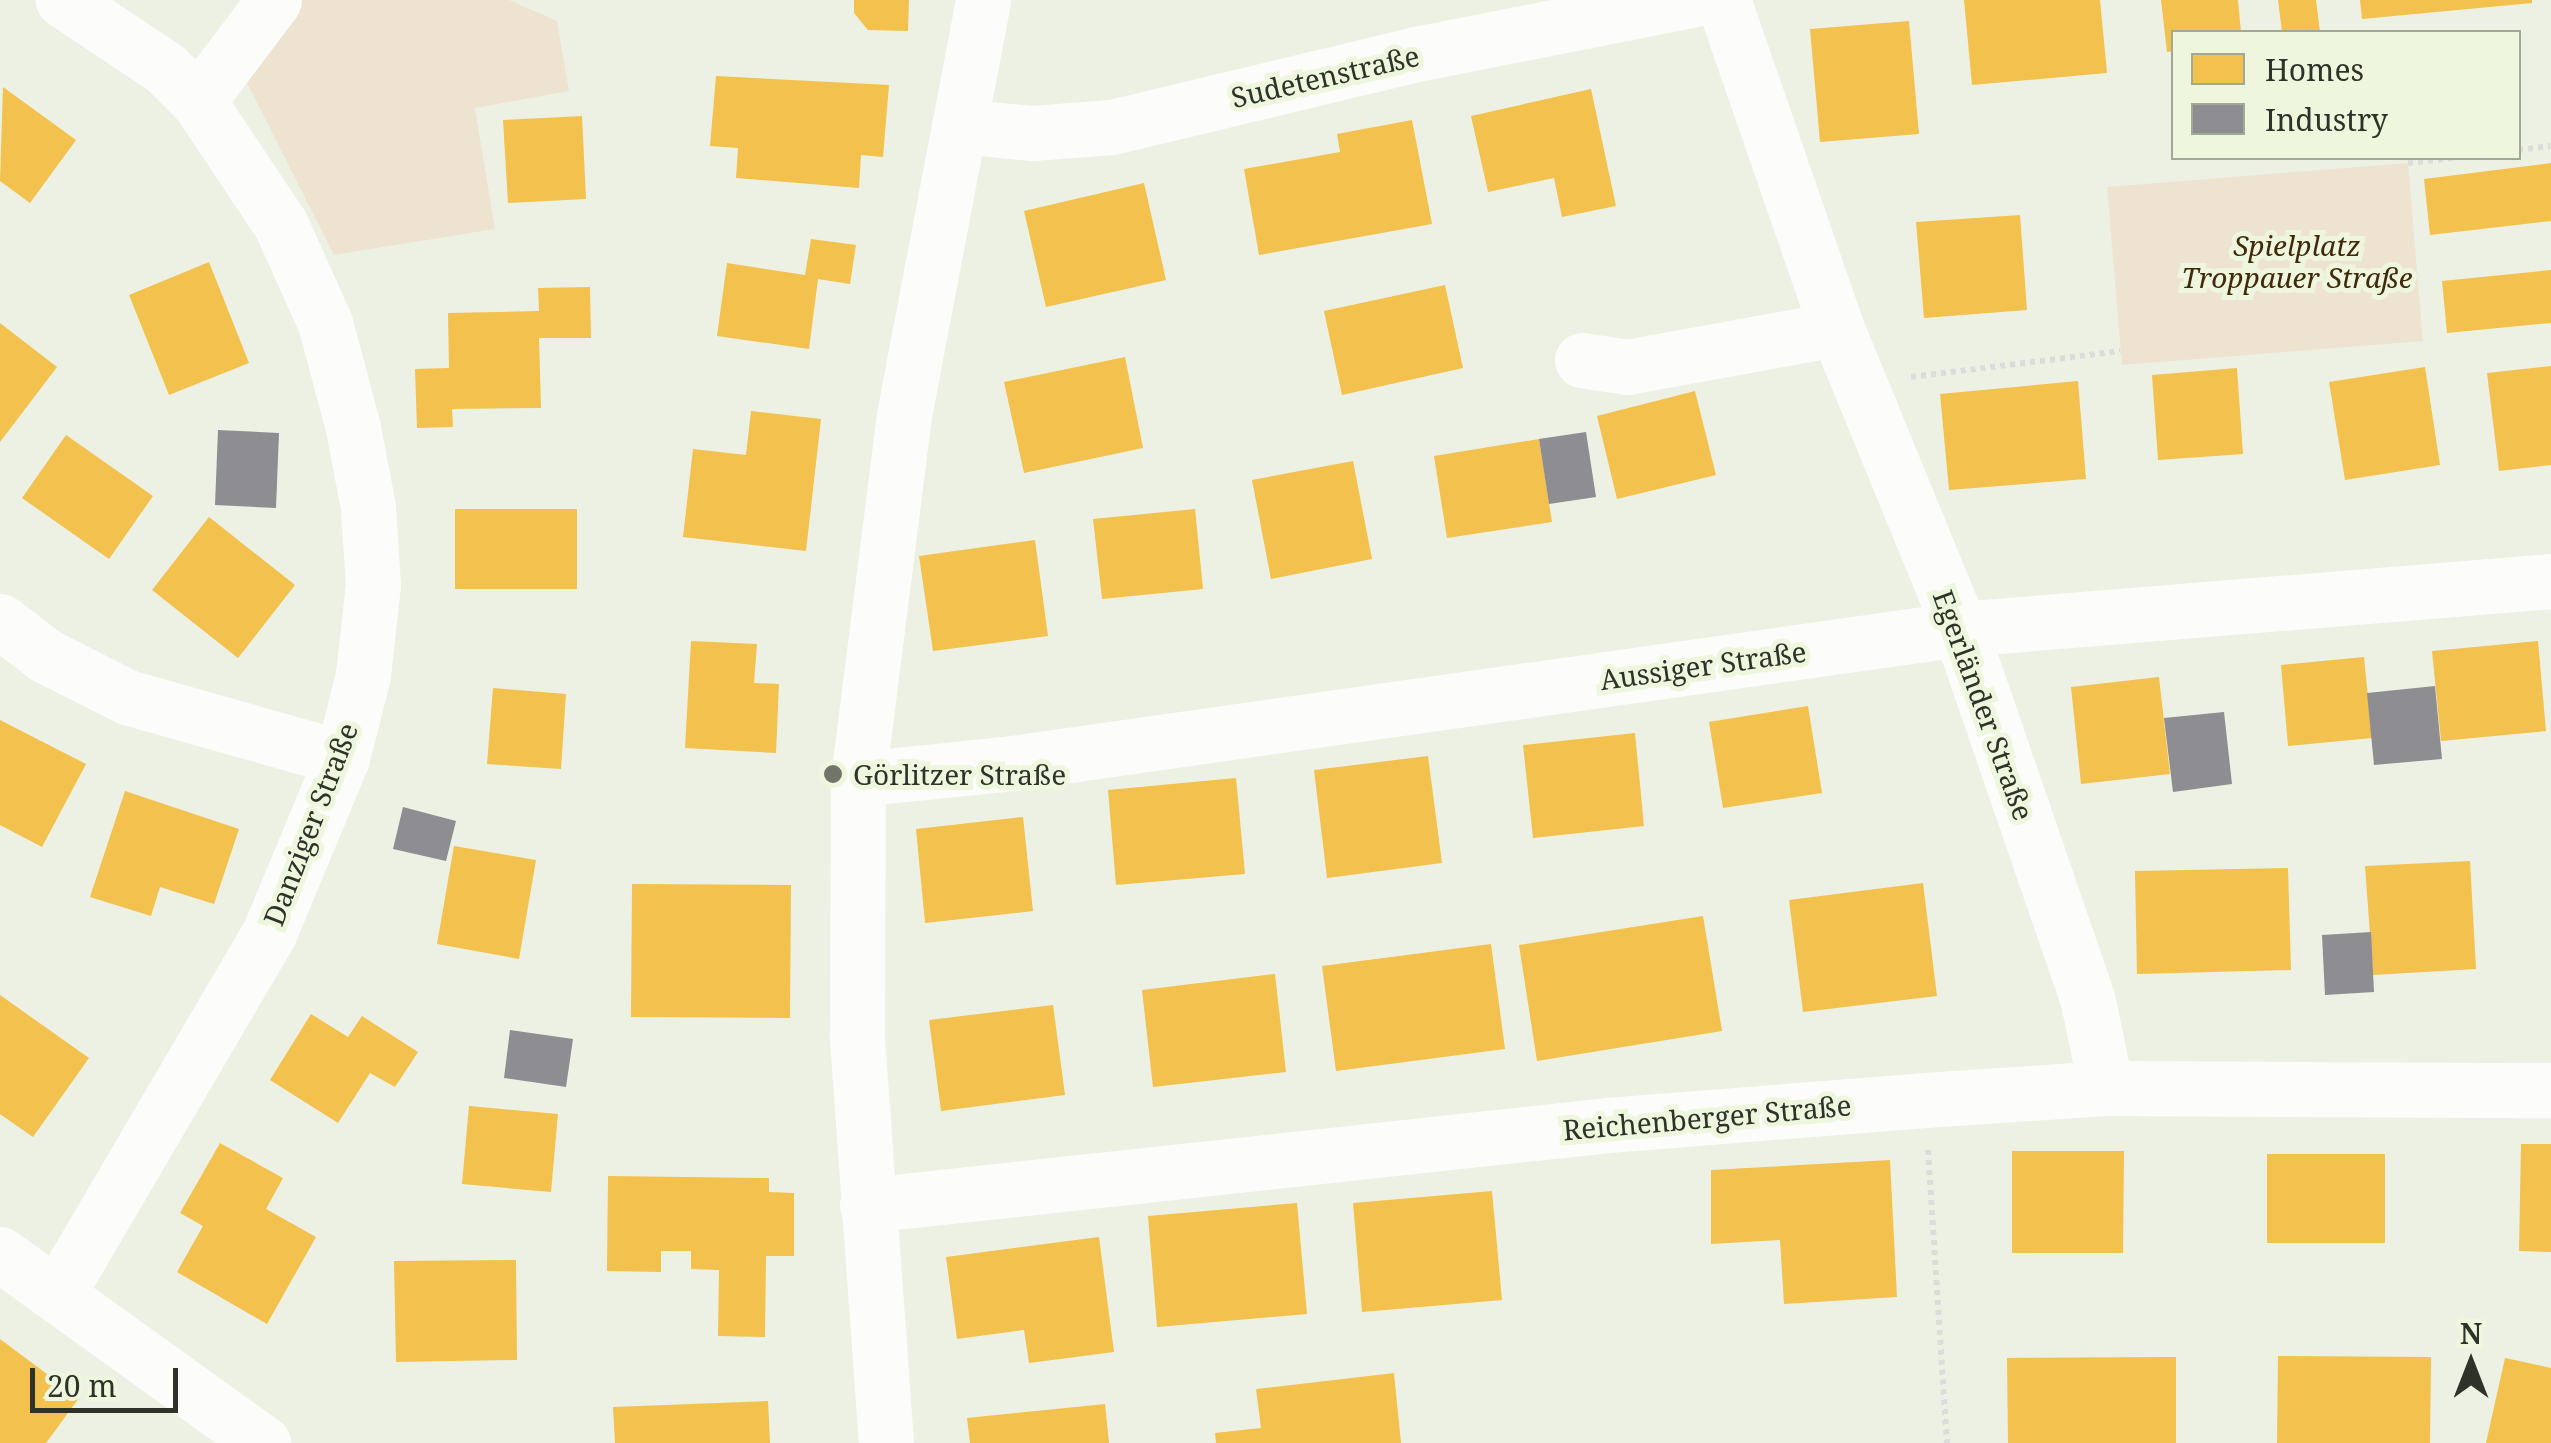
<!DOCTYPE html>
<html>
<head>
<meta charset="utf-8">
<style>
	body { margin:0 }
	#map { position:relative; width:2551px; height:1443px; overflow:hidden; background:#edf1e4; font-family:"Noto Serif",serif }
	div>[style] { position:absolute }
	.green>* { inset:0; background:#eee3d0 }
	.homes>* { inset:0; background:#f2c14e }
	.industry>* { inset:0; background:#8d8d92 }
	.path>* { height:6px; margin-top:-3px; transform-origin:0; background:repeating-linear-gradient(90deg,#dcddda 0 5px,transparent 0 10px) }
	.minor>* { height:55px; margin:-27.5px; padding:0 27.5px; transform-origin:27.5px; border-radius:27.5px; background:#fcfdfb }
	.dots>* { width:28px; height:28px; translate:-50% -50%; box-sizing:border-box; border:5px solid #eef7de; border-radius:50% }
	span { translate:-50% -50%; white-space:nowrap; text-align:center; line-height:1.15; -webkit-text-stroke:10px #eef7de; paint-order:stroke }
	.street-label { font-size:28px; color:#2f3229 }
	.park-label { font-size:28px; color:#40290d; font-style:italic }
	.poi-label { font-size:28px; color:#2f3229 }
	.left { translate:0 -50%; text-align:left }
	.legend { position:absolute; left:2171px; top:30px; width:350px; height:130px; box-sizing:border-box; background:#eef7de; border:2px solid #a2a896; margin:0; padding:12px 18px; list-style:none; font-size:30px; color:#2f3229 }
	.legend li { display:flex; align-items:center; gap:20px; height:50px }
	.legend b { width:50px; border:2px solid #a2a896 }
	.north { position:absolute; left:2421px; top:1313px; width:100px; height:100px; -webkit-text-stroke:8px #eef7de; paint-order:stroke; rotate:0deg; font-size:28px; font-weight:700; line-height:40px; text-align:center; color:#2f3229 }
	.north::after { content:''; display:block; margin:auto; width:35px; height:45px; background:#2f3229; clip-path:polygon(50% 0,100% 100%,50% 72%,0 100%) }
	.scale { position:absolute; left:30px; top:1368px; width:148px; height:45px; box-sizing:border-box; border:5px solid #2f3229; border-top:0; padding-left:12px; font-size:30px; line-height:35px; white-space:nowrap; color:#2f3229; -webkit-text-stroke:8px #eef7de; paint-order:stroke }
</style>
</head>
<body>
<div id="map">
	<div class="green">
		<div style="clip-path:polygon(302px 0,509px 0,557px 21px,569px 91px,475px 108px,495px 229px,334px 255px,245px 79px)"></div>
		<div style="clip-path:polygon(2408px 163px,2423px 341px,2122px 365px,2107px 187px)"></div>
	</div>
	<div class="homes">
		<div style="clip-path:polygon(854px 0,909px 0,908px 31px,868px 30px,854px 13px)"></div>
		<div style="clip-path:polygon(1964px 0,2100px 0,2107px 73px,1972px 85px)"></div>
		<div style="clip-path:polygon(2161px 0,2238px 0,2241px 32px,2174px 32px,2174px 51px,2167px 52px)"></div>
		<div style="clip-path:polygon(2278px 0,2316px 0,2320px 32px,2282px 32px)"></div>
		<div style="clip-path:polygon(2360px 0,2532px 0,2532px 3px,2362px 19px)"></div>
		<div style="clip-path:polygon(1909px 21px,1919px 134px,1820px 142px,1810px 29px)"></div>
		<div style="clip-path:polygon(716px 76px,889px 85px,883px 157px,861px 155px,859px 188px,736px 178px,738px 148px,710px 146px)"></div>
		<div style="clip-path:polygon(3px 87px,76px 140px,30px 203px,0 181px)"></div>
		<div style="clip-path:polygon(1591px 89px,1616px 206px,1562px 217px,1554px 178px,1488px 192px,1471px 116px)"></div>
		<div style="clip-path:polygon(582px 116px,586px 199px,508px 203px,503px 120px)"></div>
		<div style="clip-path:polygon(1412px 120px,1432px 224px,1259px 255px,1244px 169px,1340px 152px,1337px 134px)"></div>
		<div style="clip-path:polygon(2551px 163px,2551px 221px,2430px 235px,2424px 179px)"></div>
		<div style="clip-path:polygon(1144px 183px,1166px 280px,1046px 307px,1024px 211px)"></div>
		<div style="clip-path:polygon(2020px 215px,2027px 310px,1924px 318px,1916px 222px)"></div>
		<div style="clip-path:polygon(811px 239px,856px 245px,850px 284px,818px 279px,809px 349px,717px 336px,727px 263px,805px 275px)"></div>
		<div style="clip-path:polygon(209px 262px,249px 363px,169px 395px,129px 295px)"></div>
		<div style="clip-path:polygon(2551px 270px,2551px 323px,2447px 333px,2442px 281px)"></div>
		<div style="clip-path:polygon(1445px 285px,1463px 368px,1342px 395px,1324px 311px)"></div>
		<div style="clip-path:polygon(590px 287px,591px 338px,539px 338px,541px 408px,452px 409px,453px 427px,417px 428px,415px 369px,449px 368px,448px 313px,539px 311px,538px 288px)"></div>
		<div style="clip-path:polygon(0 323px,57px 367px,0 442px)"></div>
		<div style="clip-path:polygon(1125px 357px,1143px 448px,1024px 473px,1004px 382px)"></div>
		<div style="clip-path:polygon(2551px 366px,2551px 465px,2499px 471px,2487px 373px)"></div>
		<div style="clip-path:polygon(2425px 367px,2440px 465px,2345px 480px,2329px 382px)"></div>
		<div style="clip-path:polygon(2237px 368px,2243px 454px,2158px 460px,2152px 375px)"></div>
		<div style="clip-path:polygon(2078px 381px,2086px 479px,1949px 490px,1940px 394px)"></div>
		<div style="clip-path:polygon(1695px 391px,1716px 475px,1617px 499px,1597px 416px)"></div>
		<div style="clip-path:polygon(751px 411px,821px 419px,806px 551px,683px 537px,693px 449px,746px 455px)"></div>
		<div style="clip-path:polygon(66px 435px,153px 496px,109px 559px,22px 498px)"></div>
		<div style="clip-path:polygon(1539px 439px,1552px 522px,1447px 538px,1434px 456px)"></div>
		<div style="clip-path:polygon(1353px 461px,1372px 559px,1271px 579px,1252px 480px)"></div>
		<div style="clip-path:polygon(455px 509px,577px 509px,577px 589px,455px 589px)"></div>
		<div style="clip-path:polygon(1195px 509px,1203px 589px,1102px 599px,1093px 519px)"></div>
		<div style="clip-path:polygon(209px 517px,295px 585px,238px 658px,152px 590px)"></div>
		<div style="clip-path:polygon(1035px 540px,1048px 636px,933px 651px,919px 556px)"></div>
		<div style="clip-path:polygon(691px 641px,757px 644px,754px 683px,779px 684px,776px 753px,685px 748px)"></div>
		<div style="clip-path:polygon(2538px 641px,2546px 731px,2441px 741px,2432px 651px)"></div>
		<div style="clip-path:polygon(2364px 657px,2372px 738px,2288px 746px,2281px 665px)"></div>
		<div style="clip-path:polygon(2159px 677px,2170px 774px,2081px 784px,2071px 687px)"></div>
		<div style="clip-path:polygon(493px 688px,566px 694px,561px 769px,487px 764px)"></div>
		<div style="clip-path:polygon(1808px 706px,1822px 793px,1723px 808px,1709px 722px)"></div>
		<div style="clip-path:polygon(0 720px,86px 764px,42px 847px,0 825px)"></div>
		<div style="clip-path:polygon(1635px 733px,1644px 826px,1533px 838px,1523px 745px)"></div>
		<div style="clip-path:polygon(1428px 756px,1442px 863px,1327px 878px,1314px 770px)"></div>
		<div style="clip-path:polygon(1236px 778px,1245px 874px,1116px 885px,1108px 790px)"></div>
		<div style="clip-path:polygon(125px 791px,239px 829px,214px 904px,160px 887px,151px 916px,90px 897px)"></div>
		<div style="clip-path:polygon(1023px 817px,1033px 911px,925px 923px,916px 829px)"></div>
		<div style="clip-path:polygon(454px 846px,536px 860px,519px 959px,437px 944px)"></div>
		<div style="clip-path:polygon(2470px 861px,2476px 969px,2373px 975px,2365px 866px)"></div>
		<div style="clip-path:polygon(2288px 868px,2291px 970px,2137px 974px,2135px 871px)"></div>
		<div style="clip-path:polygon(1923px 883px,1937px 996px,1803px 1012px,1789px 900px)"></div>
		<div style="clip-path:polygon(632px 884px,791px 885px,790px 1018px,631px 1017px)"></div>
		<div style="clip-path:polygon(1703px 916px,1722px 1031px,1537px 1061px,1519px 945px)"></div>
		<div style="clip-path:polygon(1491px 944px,1505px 1049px,1336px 1071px,1322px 966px)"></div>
		<div style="clip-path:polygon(1275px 974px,1286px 1072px,1153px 1087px,1142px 990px)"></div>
		<div style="clip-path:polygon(0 995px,89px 1058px,33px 1137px,0 1114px)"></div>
		<div style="clip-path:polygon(1053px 1005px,1065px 1095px,941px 1111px,929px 1020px)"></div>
		<div style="clip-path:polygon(311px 1014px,348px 1037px,362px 1016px,418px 1052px,395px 1087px,370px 1073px,338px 1123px,270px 1080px)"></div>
		<div style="clip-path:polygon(469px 1106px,558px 1114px,551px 1192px,462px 1184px)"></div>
		<div style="clip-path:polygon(220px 1143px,283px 1178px,266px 1209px,316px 1237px,267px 1324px,177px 1272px,203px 1226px,180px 1213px)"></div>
		<div style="clip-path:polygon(2521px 1144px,2551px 1144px,2551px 1252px,2519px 1251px)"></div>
		<div style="clip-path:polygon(2012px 1151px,2124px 1151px,2123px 1253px,2012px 1253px)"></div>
		<div style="clip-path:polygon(2267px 1154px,2385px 1154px,2385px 1243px,2267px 1243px)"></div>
		<div style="clip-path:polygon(1890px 1160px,1897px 1297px,1784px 1304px,1780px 1240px,1711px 1244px,1711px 1170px)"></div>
		<div style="clip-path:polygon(608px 1176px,769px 1178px,769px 1192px,794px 1193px,794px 1256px,766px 1256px,765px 1337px,718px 1336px,719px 1270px,691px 1269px,691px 1251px,661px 1251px,661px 1272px,607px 1271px)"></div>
		<div style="clip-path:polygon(1492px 1191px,1502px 1300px,1362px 1312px,1353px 1203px)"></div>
		<div style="clip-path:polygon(1297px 1203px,1307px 1314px,1157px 1327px,1148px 1216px)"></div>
		<div style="clip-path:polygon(1099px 1237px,1114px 1352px,1029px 1363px,1024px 1330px,957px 1339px,946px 1257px)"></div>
		<div style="clip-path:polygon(516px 1260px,517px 1360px,396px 1362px,394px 1261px)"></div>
		<div style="clip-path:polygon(0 1339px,79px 1398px,46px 1443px,0 1443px)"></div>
		<div style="clip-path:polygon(2278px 1356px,2431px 1357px,2430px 1443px,2277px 1443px)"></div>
		<div style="clip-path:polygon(2176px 1357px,2176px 1443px,2008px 1443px,2007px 1358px)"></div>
		<div style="clip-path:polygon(2505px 1358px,2551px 1368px,2551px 1443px,2486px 1443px)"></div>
		<div style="clip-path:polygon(1394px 1373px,1401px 1443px,1216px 1443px,1215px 1433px,1261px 1428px,1256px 1389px)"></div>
		<div style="clip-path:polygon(768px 1401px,770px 1443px,615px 1443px,613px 1407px)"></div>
		<div style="clip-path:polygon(1105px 1404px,1109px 1443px,970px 1443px,967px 1418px)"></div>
	</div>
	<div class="industry">
		<div style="clip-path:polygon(218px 430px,279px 433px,276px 508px,215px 505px)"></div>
		<div style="clip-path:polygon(1586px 432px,1596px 497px,1549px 504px,1539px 439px)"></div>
		<div style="clip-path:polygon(2435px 686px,2442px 759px,2374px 765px,2367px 693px)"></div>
		<div style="clip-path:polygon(2224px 712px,2232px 784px,2173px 792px,2164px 718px)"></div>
		<div style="clip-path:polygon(403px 807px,456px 821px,446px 861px,393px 849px)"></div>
		<div style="clip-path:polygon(2371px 932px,2374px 992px,2325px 995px,2322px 935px)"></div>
		<div style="clip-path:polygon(510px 1030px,573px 1039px,566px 1087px,504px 1078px)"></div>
	</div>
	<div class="path">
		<div style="left:2518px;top:150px;width:33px;rotate:-7deg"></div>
		<div style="left:2408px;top:163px;width:45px;rotate:-6.3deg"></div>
		<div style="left:1911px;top:377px;width:211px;rotate:-7.1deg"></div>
		<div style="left:1928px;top:1150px;width:294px;rotate:86.3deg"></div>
	</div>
	<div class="minor">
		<div style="left:1723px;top:0;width:348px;rotate:70.9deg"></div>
		<div style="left:1837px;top:329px;width:324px;rotate:67.7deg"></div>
		<div style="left:1960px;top:629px;width:389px;rotate:71deg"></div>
		<div style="left:2087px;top:997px;width:93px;rotate:78.2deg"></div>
		<div style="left:198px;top:101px;width:126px;rotate:-53deg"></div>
		<div style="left:959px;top:126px;width:73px;rotate:5.5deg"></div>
		<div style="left:1032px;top:133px;width:80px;rotate:-4.3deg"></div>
		<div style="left:1112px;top:127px;width:313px;rotate:-13.5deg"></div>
		<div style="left:1416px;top:54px;width:280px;rotate:-11.1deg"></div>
		<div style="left:1582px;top:360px;width:46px;rotate:8.8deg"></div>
		<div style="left:1627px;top:367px;width:213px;rotate:-10.3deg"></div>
		<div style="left:0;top:621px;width:58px;rotate:37.3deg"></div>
		<div style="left:46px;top:656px;width:91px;rotate:26.8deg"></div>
		<div style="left:127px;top:697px;width:223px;rotate:15.8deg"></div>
		<div style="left:858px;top:779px;width:155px;rotate:-5.9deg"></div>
		<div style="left:1012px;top:763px;width:957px;rotate:-8.05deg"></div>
		<div style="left:1960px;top:629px;width:593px;rotate:-4.64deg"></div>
		<div style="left:867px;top:1205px;width:745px;rotate:-6.16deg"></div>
		<div style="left:1608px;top:1125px;width:318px;rotate:-4.5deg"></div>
		<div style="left:1925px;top:1100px;width:181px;rotate:-3.8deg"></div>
		<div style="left:2106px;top:1088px;width:445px;rotate:0.3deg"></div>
		<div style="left:0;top:1254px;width:324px;rotate:35.7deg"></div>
		<div style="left:58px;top:1293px;width:420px;rotate:-59.6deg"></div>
		<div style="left:270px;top:931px;width:187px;rotate:-67.4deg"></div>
		<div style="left:342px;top:758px;width:86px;rotate:-75.8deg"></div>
		<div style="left:363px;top:675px;width:91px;rotate:-83.7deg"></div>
		<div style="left:373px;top:585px;width:78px;rotate:-93.7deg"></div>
		<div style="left:368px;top:507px;width:80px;rotate:-100.8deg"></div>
		<div style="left:353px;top:428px;width:109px;rotate:-104.9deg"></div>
		<div style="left:325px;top:323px;width:107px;rotate:-114.2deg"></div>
		<div style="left:281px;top:225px;width:149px;rotate:-123.8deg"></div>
		<div style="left:198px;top:101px;width:47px;rotate:-135deg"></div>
		<div style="left:165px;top:68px;width:123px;rotate:-146.3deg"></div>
		<div style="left:886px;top:1443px;width:409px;rotate:-94.1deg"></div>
		<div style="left:857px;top:1035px;width:256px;rotate:-89.8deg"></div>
		<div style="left:858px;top:779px;width:367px;rotate:-82.8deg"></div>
		<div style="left:904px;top:415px;width:422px;rotate:-79.2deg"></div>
	</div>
	<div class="dots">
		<div style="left:833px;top:774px;background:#72756a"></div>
	</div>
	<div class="street-label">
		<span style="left:1325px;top:76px;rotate:-13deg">Sudetenstraße</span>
		<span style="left:1703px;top:665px;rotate:-8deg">Aussiger Straße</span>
		<span style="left:1984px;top:705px;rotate:70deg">Egerländer Straße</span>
		<span style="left:310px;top:824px;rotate:-69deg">Danziger Straße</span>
		<span style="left:1707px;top:1117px;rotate:-5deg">Reichenberger Straße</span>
	</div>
	<div class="park-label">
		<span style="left:2297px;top:261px">Spielplatz<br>Troppauer Straße</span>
	</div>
	<div class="poi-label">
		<span class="left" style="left:853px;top:774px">Görlitzer Straße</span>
	</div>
	<ul class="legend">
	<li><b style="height:28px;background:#f2c14e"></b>Homes</li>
	<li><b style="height:28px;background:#8d8d92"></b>Industry</li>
	</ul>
	<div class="north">N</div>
	<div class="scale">20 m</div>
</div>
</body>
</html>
